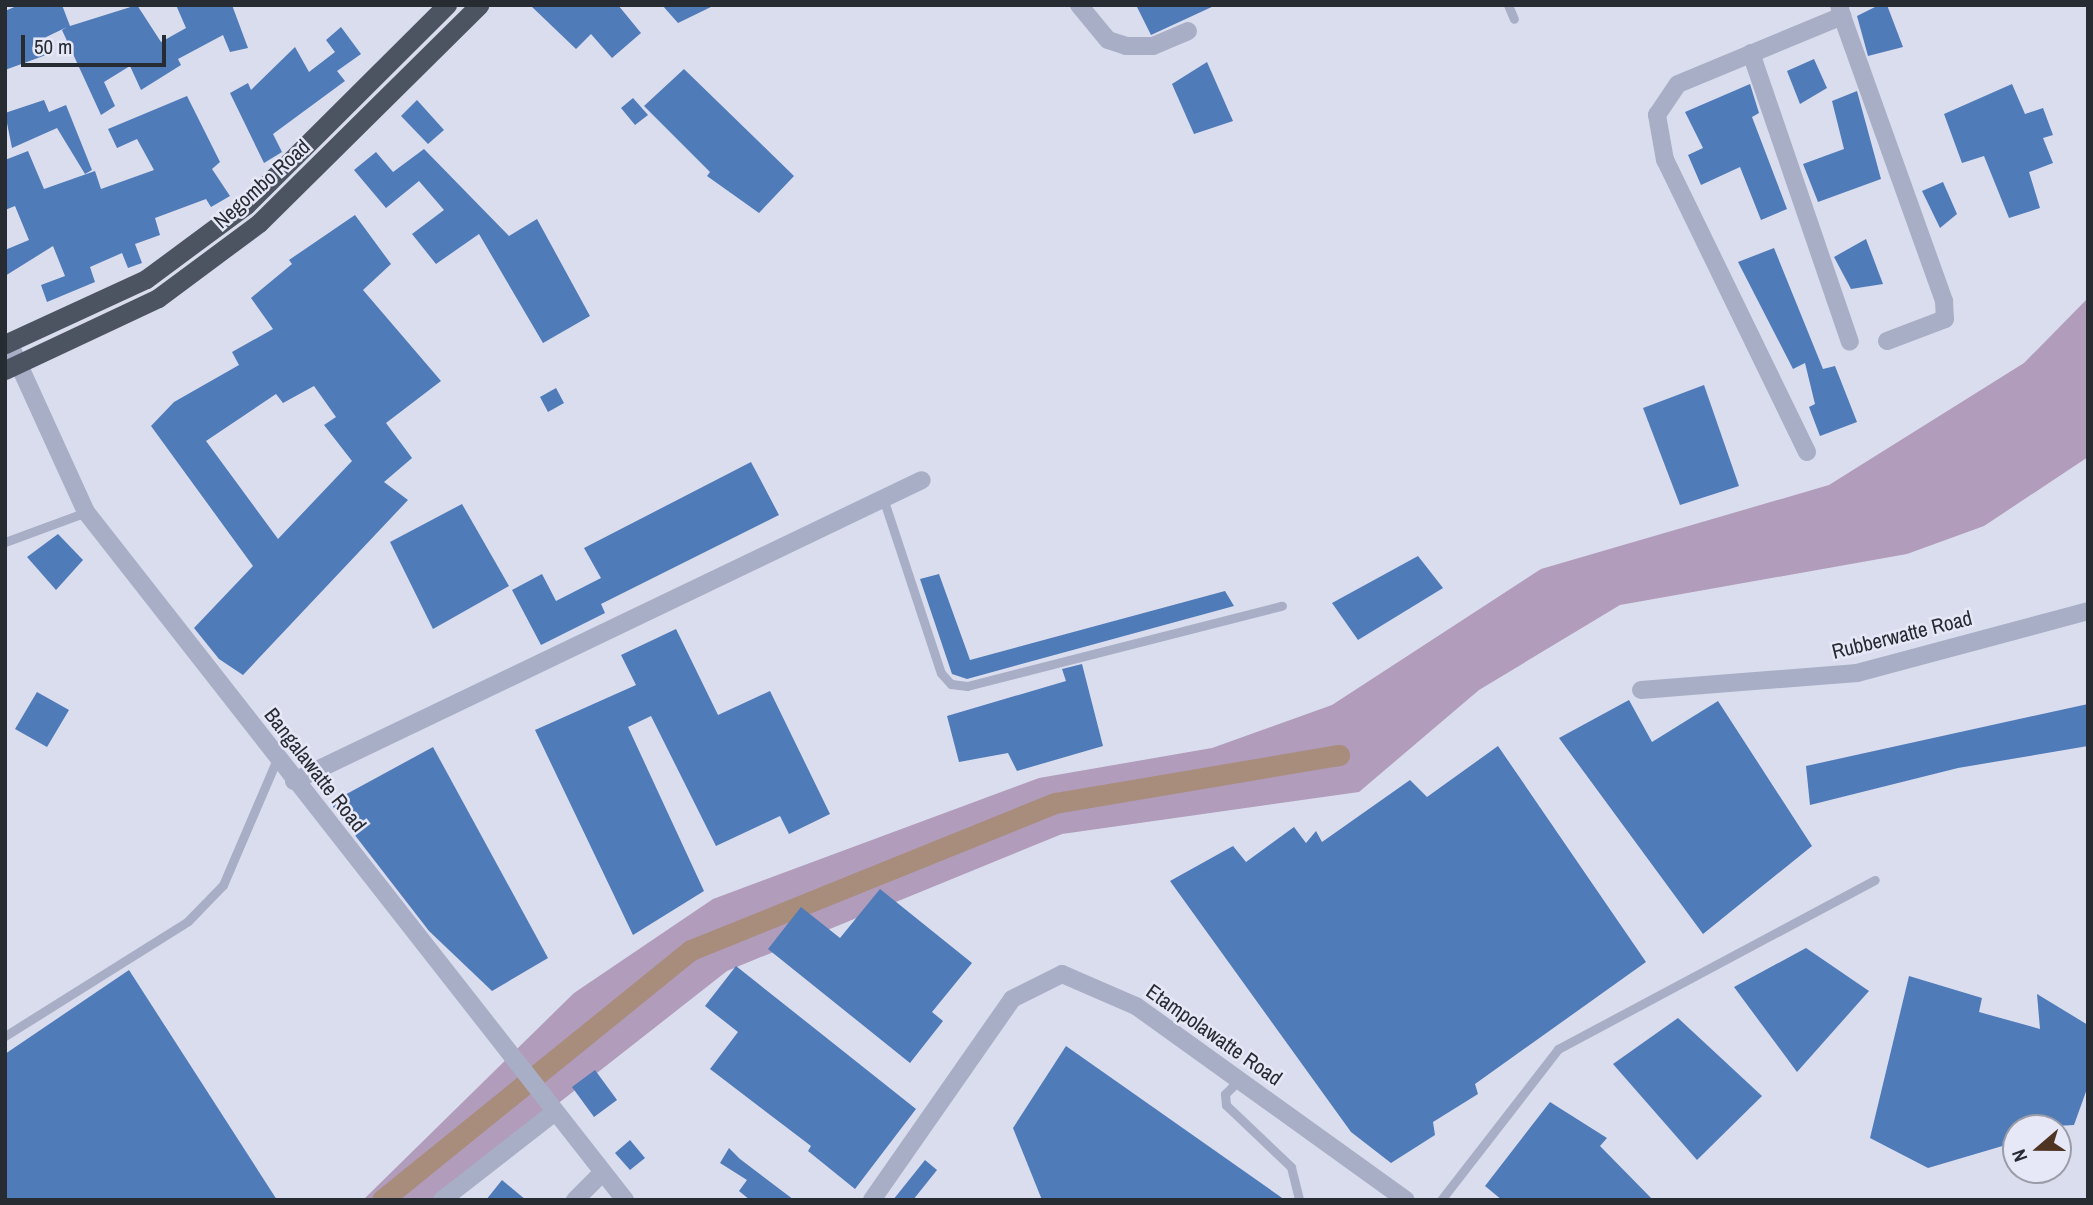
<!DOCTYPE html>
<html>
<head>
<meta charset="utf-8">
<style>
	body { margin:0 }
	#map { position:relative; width:2093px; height:1205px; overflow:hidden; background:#daddee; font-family:"Archivo Narrow",sans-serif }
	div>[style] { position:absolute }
	.green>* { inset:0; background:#b19cbb }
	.canal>* { height:21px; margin:-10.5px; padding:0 10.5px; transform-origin:10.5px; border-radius:10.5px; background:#a88d7d }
	.building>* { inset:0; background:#4f7bb8 }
	.service>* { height:9px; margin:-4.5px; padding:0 4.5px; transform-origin:4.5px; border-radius:4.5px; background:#a8aec5 }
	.minor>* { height:18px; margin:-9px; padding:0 9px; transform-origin:9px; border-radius:9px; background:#a8aec5 }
	.tertiary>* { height:18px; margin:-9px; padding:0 9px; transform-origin:9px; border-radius:9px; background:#a8aec5 }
	.trunk>* { height:19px; margin:-9.5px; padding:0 9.5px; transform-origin:9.5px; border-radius:9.5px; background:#4c5462 }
	span { translate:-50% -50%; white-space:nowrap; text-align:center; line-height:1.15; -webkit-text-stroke:5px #e6e8f7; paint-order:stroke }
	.street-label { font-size:21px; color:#272b32 }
	.frame { position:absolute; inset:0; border:7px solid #272b32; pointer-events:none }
	.north { position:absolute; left:2002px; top:1114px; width:70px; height:70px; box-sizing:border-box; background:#e6e8f7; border:2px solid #9a9ca8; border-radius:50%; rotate:250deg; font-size:19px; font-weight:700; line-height:28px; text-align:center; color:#272b32 }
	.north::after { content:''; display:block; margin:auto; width:24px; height:32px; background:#4f3422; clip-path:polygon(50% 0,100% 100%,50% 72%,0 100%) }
	.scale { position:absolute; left:21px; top:35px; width:145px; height:32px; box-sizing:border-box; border:4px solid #272b32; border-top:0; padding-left:9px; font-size:21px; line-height:24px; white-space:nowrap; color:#272b32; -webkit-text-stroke:5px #e6e8f7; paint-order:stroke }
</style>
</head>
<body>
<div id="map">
	<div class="green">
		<div style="clip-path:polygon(2088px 298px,2088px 457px,1984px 526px,1907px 554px,1620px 605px,1479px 690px,1359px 792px,1062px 834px,727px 971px,435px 1200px,363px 1200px,574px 993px,713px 899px,1039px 778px,1212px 748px,1332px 705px,1541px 569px,1829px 485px,2024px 363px)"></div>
	</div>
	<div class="canal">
		<div style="left:382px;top:1200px;width:397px;rotate:-39deg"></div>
		<div style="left:691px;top:950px;width:393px;rotate:-22deg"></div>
		<div style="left:1055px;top:803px;width:288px;rotate:-9.6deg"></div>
		<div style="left:1339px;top:755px;width:5px;rotate:169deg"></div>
	</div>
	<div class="building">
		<div style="clip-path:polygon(19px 5px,62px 5px,70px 26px,137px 5px,161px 42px,186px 28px,176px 5px,232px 5px,248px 48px,230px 52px,223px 35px,178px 59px,181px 65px,141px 90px,130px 66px,104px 82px,115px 106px,101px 115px,62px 30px,67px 27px,40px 40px,46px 55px,5px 70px,5px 11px)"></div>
		<div style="clip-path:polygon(530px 5px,618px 5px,641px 33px,612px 58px,591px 34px,576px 49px)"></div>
		<div style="clip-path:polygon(662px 5px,715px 5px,678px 23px)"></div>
		<div style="clip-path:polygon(1136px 5px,1216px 5px,1151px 35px)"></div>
		<div style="clip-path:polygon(1879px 5px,1887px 5px,1903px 47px,1868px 56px,1857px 16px)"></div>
		<div style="clip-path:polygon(341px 27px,361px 54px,337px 71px,345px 81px,273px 134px,282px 152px,264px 163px,230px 93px,248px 83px,251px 90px,295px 47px,309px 72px,335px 52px,326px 40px)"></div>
		<div style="clip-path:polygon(1814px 59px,1827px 88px,1800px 104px,1787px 71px)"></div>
		<div style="clip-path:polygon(1207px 62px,1233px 121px,1194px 134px,1172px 84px)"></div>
		<div style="clip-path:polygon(684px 69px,794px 176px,759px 213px,707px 176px,710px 172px,644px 106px)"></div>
		<div style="clip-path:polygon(1750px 84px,1759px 113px,1752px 117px,1787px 209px,1761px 220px,1740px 167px,1701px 185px,1688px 155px,1703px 148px,1685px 112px)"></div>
		<div style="clip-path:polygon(2012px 84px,2025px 114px,2043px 108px,2053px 135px,2043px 138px,2053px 163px,2029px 172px,2040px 208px,2009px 218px,1984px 156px,1962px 163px,1944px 114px)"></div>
		<div style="clip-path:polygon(1857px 91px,1881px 179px,1818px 202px,1803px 164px,1844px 149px,1832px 101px)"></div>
		<div style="clip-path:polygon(187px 96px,220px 162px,212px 169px,230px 196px,211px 207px,206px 199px,155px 218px,160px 235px,135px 244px,142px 263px,128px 268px,122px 253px,90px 267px,95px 282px,47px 302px,41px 285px,65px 276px,53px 246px,5px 276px,5px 250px,29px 240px,15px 206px,5px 210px,5px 160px,28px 151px,44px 189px,95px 171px,101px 189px,154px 170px,137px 139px,117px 148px,108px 129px)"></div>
		<div style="clip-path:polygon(633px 98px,648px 115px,635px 125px,621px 108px)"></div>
		<div style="clip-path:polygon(44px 100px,49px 112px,66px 105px,92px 170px,85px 174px,57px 128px,12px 148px,5px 113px)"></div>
		<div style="clip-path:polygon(417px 100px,444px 130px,428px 144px,401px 116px)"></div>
		<div style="clip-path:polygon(424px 149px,509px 236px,537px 219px,590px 316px,543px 343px,479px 234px,436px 264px,412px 234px,444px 210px,419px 181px,386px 208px,354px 170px,376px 152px,393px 172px)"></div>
		<div style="clip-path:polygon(1943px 182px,1957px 214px,1940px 228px,1922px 191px)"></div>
		<div style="clip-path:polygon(evenodd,355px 215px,391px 264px,363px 290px,441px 381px,386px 423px,412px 458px,384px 482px,408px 500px,243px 675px,219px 659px,194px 628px,253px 566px,151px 426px,174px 402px,239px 365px,232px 352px,273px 329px,251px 298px,292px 264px,289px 260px,355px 215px,314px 386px,336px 417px,324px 425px,352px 461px,278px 539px,206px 441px,276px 394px,283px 403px,314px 386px)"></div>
		<div style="clip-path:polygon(1866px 239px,1883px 284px,1851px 289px,1834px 257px)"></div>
		<div style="clip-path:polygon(1774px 248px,1823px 369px,1835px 366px,1857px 422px,1820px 436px,1809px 407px,1815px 404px,1805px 363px,1793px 369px,1738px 262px)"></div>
		<div style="clip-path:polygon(1704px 385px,1739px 486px,1680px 505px,1643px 408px)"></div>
		<div style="clip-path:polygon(556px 388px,564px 403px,548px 412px,540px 397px)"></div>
		<div style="clip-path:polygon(751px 462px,779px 515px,601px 604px,605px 613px,541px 645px,512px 590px,542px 574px,556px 601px,601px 578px,584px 548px)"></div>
		<div style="clip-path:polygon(462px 504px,509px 586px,433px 629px,390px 542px)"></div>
		<div style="clip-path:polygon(58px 534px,83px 560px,56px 590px,27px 557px)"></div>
		<div style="clip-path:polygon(1418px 556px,1443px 588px,1358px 640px,1332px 603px)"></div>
		<div style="clip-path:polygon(939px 574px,970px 660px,1225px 591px,1234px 606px,967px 679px,952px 674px,920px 579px)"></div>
		<div style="clip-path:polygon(676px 629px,718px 715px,770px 691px,830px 814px,789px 834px,780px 816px,716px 846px,651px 716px,628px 727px,704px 891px,633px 935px,535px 730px,636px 685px,621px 655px)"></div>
		<div style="clip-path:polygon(1082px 664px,1103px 746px,1017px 771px,1008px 753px,959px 762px,947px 716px,1066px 681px,1062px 669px)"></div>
		<div style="clip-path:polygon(37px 692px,69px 710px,47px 747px,15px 729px)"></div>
		<div style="clip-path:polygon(1629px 700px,1652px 742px,1718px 701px,1812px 846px,1703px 934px,1559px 738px)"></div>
		<div style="clip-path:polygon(2088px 704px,2088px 746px,1958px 768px,1810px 805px,1806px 766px)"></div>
		<div style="clip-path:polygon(1498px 746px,1646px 962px,1475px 1084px,1478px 1094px,1433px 1122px,1435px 1135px,1391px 1163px,1351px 1132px,1170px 881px,1233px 846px,1246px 862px,1294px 827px,1306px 843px,1316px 831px,1322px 842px,1410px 780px,1427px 797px)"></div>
		<div style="clip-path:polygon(433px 747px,548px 958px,492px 991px,429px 931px,330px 803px)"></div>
		<div style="clip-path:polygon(880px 889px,972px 963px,932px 1012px,943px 1021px,910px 1063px,768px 949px,801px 907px,840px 938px)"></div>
		<div style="clip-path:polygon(1806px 948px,1869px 991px,1797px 1072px,1734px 987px)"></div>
		<div style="clip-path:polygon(736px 966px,916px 1109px,855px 1189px,808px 1151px,811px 1146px,710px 1069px,738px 1032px,705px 1006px)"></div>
		<div style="clip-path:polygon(129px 970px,277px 1200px,5px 1200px,5px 1054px)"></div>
		<div style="clip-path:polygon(1909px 976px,1982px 998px,1979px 1012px,2040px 1029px,2037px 994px,2088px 1025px,2088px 1086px,2074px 1125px,2016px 1128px,2016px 1142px,1928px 1168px,1870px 1138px)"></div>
		<div style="clip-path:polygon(1678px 1018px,1762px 1096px,1697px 1160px,1613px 1064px)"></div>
		<div style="clip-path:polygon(1066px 1046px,1285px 1200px,1042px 1200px,1013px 1128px)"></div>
		<div style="clip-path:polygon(595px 1070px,617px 1100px,594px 1117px,572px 1087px)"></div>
		<div style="clip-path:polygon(1550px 1102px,1607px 1138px,1600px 1146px,1653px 1200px,1502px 1200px,1485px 1186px)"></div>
		<div style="clip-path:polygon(630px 1140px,645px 1158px,630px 1170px,615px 1153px)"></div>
		<div style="clip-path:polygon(729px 1148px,740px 1159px,794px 1200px,750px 1200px,739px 1191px,747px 1180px,720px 1163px)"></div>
		<div style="clip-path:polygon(925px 1160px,937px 1170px,913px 1200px,893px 1200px)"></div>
		<div style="clip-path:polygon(502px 1180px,526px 1200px,486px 1200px)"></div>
	</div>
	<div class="service">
		<div style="left:1508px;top:5px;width:15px;rotate:67deg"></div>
		<div style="left:883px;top:498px;width:184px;rotate:71.7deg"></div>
		<div style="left:941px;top:673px;width:15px;rotate:48deg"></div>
		<div style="left:951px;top:684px;width:16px;rotate:7deg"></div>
		<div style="left:967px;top:686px;width:325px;rotate:-14.3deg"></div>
		<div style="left:5px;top:542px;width:86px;rotate:-20.3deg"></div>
		<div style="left:5px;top:1036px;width:216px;rotate:-32.1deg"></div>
		<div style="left:188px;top:921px;width:50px;rotate:-45.8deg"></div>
		<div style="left:223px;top:885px;width:137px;rotate:-66.8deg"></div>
		<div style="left:1239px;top:1080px;width:20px;rotate:135deg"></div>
		<div style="left:1225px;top:1094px;width:11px;rotate:85deg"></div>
		<div style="left:1226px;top:1105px;width:90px;rotate:43.6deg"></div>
		<div style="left:1291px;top:1167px;width:34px;rotate:76deg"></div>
		<div style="left:1441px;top:1200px;width:191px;rotate:-52.2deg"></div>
		<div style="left:1558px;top:1049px;width:359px;rotate:-28.1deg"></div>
	</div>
	<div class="minor">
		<div style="left:1079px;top:5px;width:45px;rotate:50.4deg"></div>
		<div style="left:1108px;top:40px;width:19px;rotate:18deg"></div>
		<div style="left:1126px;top:46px;width:27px"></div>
		<div style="left:1153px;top:46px;width:38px;rotate:-23deg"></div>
		<div style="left:1842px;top:16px;width:303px;rotate:70.3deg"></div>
		<div style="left:1944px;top:301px;width:18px;rotate:87deg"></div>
		<div style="left:1945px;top:319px;width:62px;rotate:159.2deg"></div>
		<div style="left:1751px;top:53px;width:305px;rotate:71.1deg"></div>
		<div style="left:1807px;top:452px;width:325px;rotate:-115.9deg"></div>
		<div style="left:1665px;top:160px;width:46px;rotate:-100.1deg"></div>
		<div style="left:1657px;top:115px;width:37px;rotate:-56deg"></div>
		<div style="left:1678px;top:84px;width:178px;rotate:-22.5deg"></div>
		<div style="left:1842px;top:16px;width:11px;rotate:-105deg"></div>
		<div style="left:1641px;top:690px;width:217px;rotate:-4.5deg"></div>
		<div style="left:1857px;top:673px;width:239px;rotate:-15deg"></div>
		<div style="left:294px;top:781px;width:696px;rotate:-25.61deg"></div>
		<div style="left:442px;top:1200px;width:143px;rotate:-37.9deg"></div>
		<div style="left:575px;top:1200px;width:37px;rotate:-45deg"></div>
	</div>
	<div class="tertiary">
		<div style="left:9px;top:343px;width:186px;rotate:65.5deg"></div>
		<div style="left:86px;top:512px;width:874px;rotate:51.92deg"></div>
		<div style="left:872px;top:1200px;width:245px;rotate:-55.1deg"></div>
		<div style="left:1012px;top:999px;width:56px;rotate:-26.6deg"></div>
		<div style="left:1062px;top:974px;width:81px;rotate:23.4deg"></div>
		<div style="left:1136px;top:1006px;width:332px;rotate:35.7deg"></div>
	</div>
	<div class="trunk">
		<div style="left:5px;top:344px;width:155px;rotate:-24.7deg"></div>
		<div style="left:146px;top:279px;width:124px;rotate:-36.5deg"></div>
		<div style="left:246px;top:205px;width:284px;rotate:-44.9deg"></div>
		<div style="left:5px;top:370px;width:169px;rotate:-25.2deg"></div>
		<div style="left:158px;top:298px;width:126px;rotate:-36.6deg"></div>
		<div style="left:259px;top:223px;width:310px;rotate:-44.7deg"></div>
	</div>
	<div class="street-label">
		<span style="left:262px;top:184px;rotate:-42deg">Negombo Road</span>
		<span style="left:1902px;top:635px;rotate:-14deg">Rubberwatte Road</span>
		<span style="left:315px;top:770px;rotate:52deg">Bangalawatte Road</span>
		<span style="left:1214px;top:1035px;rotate:35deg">Etampolawatte Road</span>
	</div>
	<div class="frame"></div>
	<div class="north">N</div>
	<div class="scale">50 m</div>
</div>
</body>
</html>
